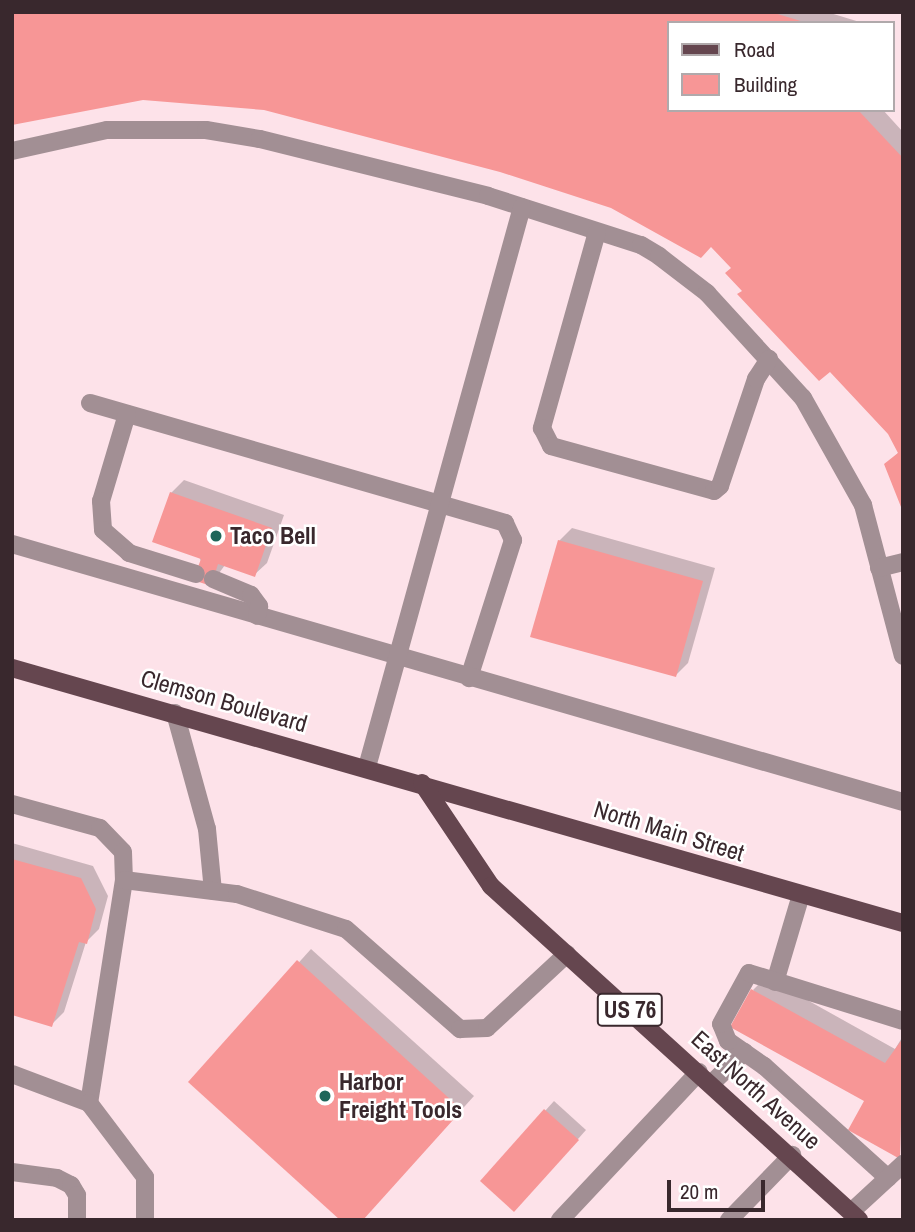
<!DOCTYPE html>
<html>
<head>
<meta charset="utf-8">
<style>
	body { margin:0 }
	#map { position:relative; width:915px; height:1232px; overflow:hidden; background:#fde2e9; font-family:"Archivo Narrow",sans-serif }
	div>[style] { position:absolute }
	.shadow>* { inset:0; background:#0003 }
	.building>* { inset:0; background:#f79696 }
	.lane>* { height:18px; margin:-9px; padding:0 9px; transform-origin:9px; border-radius:9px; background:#a28f94 }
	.street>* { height:18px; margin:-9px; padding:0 9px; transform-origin:9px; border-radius:9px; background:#a28f94 }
	.primary>* { height:18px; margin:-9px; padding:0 9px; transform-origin:9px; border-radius:9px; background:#65464f }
	.dots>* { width:19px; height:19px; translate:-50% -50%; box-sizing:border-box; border:4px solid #fff; border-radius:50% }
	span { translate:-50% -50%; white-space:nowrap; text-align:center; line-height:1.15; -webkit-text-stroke:5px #fff; paint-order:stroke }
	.shield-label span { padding:2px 5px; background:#fff; border:2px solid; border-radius:5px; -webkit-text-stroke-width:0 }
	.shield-label { font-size:23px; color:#39282d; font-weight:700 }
	.poi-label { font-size:24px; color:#39282d; font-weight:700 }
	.left { translate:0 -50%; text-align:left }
	.street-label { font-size:24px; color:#39282d }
	.frame { position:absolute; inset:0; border:14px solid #39282d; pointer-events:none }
	.legend { position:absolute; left:667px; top:21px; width:228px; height:91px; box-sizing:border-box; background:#fff; border:2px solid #b0a9ab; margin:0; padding:9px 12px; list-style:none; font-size:21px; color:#39282d }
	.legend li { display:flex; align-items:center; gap:14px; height:35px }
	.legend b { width:35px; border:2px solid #b0a9ab }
	.scale { position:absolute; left:667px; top:1180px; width:98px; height:32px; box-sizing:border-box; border:4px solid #39282d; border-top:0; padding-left:9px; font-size:21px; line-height:24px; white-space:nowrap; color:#39282d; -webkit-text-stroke:5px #fff; paint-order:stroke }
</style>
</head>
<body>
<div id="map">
	<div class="shadow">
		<div style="clip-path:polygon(12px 12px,827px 12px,863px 23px,668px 23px,668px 110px,883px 110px,903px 132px,903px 508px,886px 465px,899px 452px,890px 433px,830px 369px,744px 290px,733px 268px,712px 245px,612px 206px,500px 170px,264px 108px,143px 98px)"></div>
		<div style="clip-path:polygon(184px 480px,284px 515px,267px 563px,254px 575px,225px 565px,211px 584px,171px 493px)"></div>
		<div style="clip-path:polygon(572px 528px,715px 568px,688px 663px,675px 676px,559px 541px)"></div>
		<div style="clip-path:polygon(12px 843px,93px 866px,108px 896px,99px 929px,86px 942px,64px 1012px,51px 1025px,12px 1013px)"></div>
		<div style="clip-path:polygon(311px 949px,474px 1096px,362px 1220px,191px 1082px)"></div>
		<div style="clip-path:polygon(766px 977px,895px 1049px,903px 1036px,900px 1157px,867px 1100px,753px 990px)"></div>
		<div style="clip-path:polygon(554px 1101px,586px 1130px,523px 1201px,482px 1181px)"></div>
	</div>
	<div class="building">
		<div style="clip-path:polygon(12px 12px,771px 12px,804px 22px,668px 23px,668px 110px,858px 110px,903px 158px,903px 512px,884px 464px,898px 453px,888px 434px,830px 372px,819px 381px,737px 294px,742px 291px,725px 273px,731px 268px,711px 247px,701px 258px,611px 208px,500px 172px,264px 110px,143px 100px,12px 125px)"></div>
		<div style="clip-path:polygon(170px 492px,272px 528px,255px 577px,218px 564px,211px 586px,193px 580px,201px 559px,152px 542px)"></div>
		<div style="clip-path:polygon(558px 540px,703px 581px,676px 677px,530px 637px)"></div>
		<div style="clip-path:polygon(12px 859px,81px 878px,96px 909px,87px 944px,79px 942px,52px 1027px,12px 1015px)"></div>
		<div style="clip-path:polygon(297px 960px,462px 1110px,363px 1220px,340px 1220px,188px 1082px)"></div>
		<div style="clip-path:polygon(751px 989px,885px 1063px,903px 1038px,900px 1159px,848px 1130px,864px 1101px,730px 1027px)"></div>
		<div style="clip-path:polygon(544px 1109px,579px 1140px,514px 1212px,480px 1181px)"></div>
	</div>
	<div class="lane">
		<div style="left:12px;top:151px;width:97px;rotate:-12.5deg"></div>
		<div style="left:107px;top:130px;width:99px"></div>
		<div style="left:206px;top:130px;width:55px;rotate:9.5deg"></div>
		<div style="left:260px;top:139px;width:235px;rotate:14deg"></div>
		<div style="left:488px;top:196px;width:161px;rotate:17.8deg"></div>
		<div style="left:641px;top:245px;width:21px;rotate:31deg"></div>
		<div style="left:659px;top:256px;width:61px;rotate:37.6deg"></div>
		<div style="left:707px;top:293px;width:142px;rotate:47.6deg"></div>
		<div style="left:803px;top:398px;width:123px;rotate:60.7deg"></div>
		<div style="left:863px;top:505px;width:156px;rotate:75.2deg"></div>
		<div style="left:597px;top:232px;width:204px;rotate:105.7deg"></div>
		<div style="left:542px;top:428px;width:20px;rotate:63deg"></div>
		<div style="left:551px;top:446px;width:169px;rotate:15.4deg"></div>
		<div style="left:714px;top:491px;width:8px;rotate:-40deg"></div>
		<div style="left:720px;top:486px;width:113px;rotate:-71.4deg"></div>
		<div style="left:756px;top:379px;width:24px;rotate:-57deg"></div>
		<div style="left:90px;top:403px;width:432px;rotate:16.1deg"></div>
		<div style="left:505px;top:523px;width:19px;rotate:65deg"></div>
		<div style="left:513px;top:540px;width:145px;rotate:107.7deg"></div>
		<div style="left:127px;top:414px;width:91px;rotate:106.6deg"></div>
		<div style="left:101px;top:501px;width:29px;rotate:86deg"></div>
		<div style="left:103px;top:530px;width:35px;rotate:41deg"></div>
		<div style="left:129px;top:553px;width:70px;rotate:17.4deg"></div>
		<div style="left:12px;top:544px;width:928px;rotate:16.15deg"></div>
		<div style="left:879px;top:568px;width:25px;rotate:-14deg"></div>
		<div style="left:213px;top:579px;width:41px;rotate:22.8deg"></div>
		<div style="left:251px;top:595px;width:14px;rotate:54deg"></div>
		<div style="left:259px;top:606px;width:10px;rotate:101deg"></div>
		<div style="left:175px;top:713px;width:120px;rotate:74.6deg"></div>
		<div style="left:207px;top:829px;width:62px;rotate:84.5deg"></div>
		<div style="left:367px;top:767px;width:581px;rotate:-74.53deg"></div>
		<div style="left:12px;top:804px;width:91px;rotate:15.3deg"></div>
		<div style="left:100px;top:828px;width:33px;rotate:46deg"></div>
		<div style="left:123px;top:852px;width:28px;rotate:88deg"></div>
		<div style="left:124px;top:880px;width:226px;rotate:98.9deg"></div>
		<div style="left:124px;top:880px;width:114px;rotate:7.1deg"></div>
		<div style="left:237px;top:894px;width:114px;rotate:17.8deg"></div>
		<div style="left:346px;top:929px;width:152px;rotate:41.3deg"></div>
		<div style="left:460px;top:1029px;width:27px;rotate:-2deg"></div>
		<div style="left:487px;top:1028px;width:109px;rotate:-42.8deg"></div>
		<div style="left:775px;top:982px;width:91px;rotate:-73.4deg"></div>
		<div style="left:712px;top:1083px;width:45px;rotate:-44.1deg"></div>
		<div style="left:12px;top:1172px;width:45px;rotate:7.6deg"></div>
		<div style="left:57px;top:1178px;width:16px;rotate:27deg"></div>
		<div style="left:71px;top:1185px;width:12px;rotate:59deg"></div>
		<div style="left:77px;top:1195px;width:25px;rotate:90deg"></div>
		<div style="left:888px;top:1178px;width:167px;rotate:-137.9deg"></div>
		<div style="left:764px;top:1066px;width:44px;rotate:-145.2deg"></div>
		<div style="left:728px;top:1041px;width:18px;rotate:-112deg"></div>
		<div style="left:721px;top:1024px;width:58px;rotate:-61.2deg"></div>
		<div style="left:749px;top:973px;width:161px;rotate:17.3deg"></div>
		<div style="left:851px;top:1212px;width:71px;rotate:-42.7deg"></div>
	</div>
	<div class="street">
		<div style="left:12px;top:1074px;width:82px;rotate:20.6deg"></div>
		<div style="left:89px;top:1103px;width:93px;rotate:52.9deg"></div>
		<div style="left:145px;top:1177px;width:43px;rotate:90deg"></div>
		<div style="left:560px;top:1220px;width:203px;rotate:-46.8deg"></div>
		<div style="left:729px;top:1220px;width:91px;rotate:-45.9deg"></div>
	</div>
	<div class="primary">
		<div style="left:12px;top:668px;width:927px;rotate:15.97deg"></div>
		<div style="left:422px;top:783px;width:124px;rotate:56.2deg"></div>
		<div style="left:491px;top:886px;width:497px;rotate:42.2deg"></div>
	</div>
	<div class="dots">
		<div style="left:216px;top:536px;background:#1e665a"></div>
		<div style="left:325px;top:1096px;background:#1e665a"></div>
	</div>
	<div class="shield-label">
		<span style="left:630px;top:1010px">US 76</span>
	</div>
	<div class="poi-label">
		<span class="left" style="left:230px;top:536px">Taco Bell</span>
		<span class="left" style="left:339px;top:1096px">Harbor<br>Freight Tools</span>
	</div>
	<div class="street-label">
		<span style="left:224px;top:701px;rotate:16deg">Clemson Boulevard</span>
		<span style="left:669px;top:831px;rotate:17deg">North Main Street</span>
		<span style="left:756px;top:1090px;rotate:42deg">East North Avenue</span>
	</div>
	<div class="frame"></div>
	<ul class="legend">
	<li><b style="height:9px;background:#65464f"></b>Road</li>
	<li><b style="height:19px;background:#f79696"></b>Building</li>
	</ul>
	<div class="scale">20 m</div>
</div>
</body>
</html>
